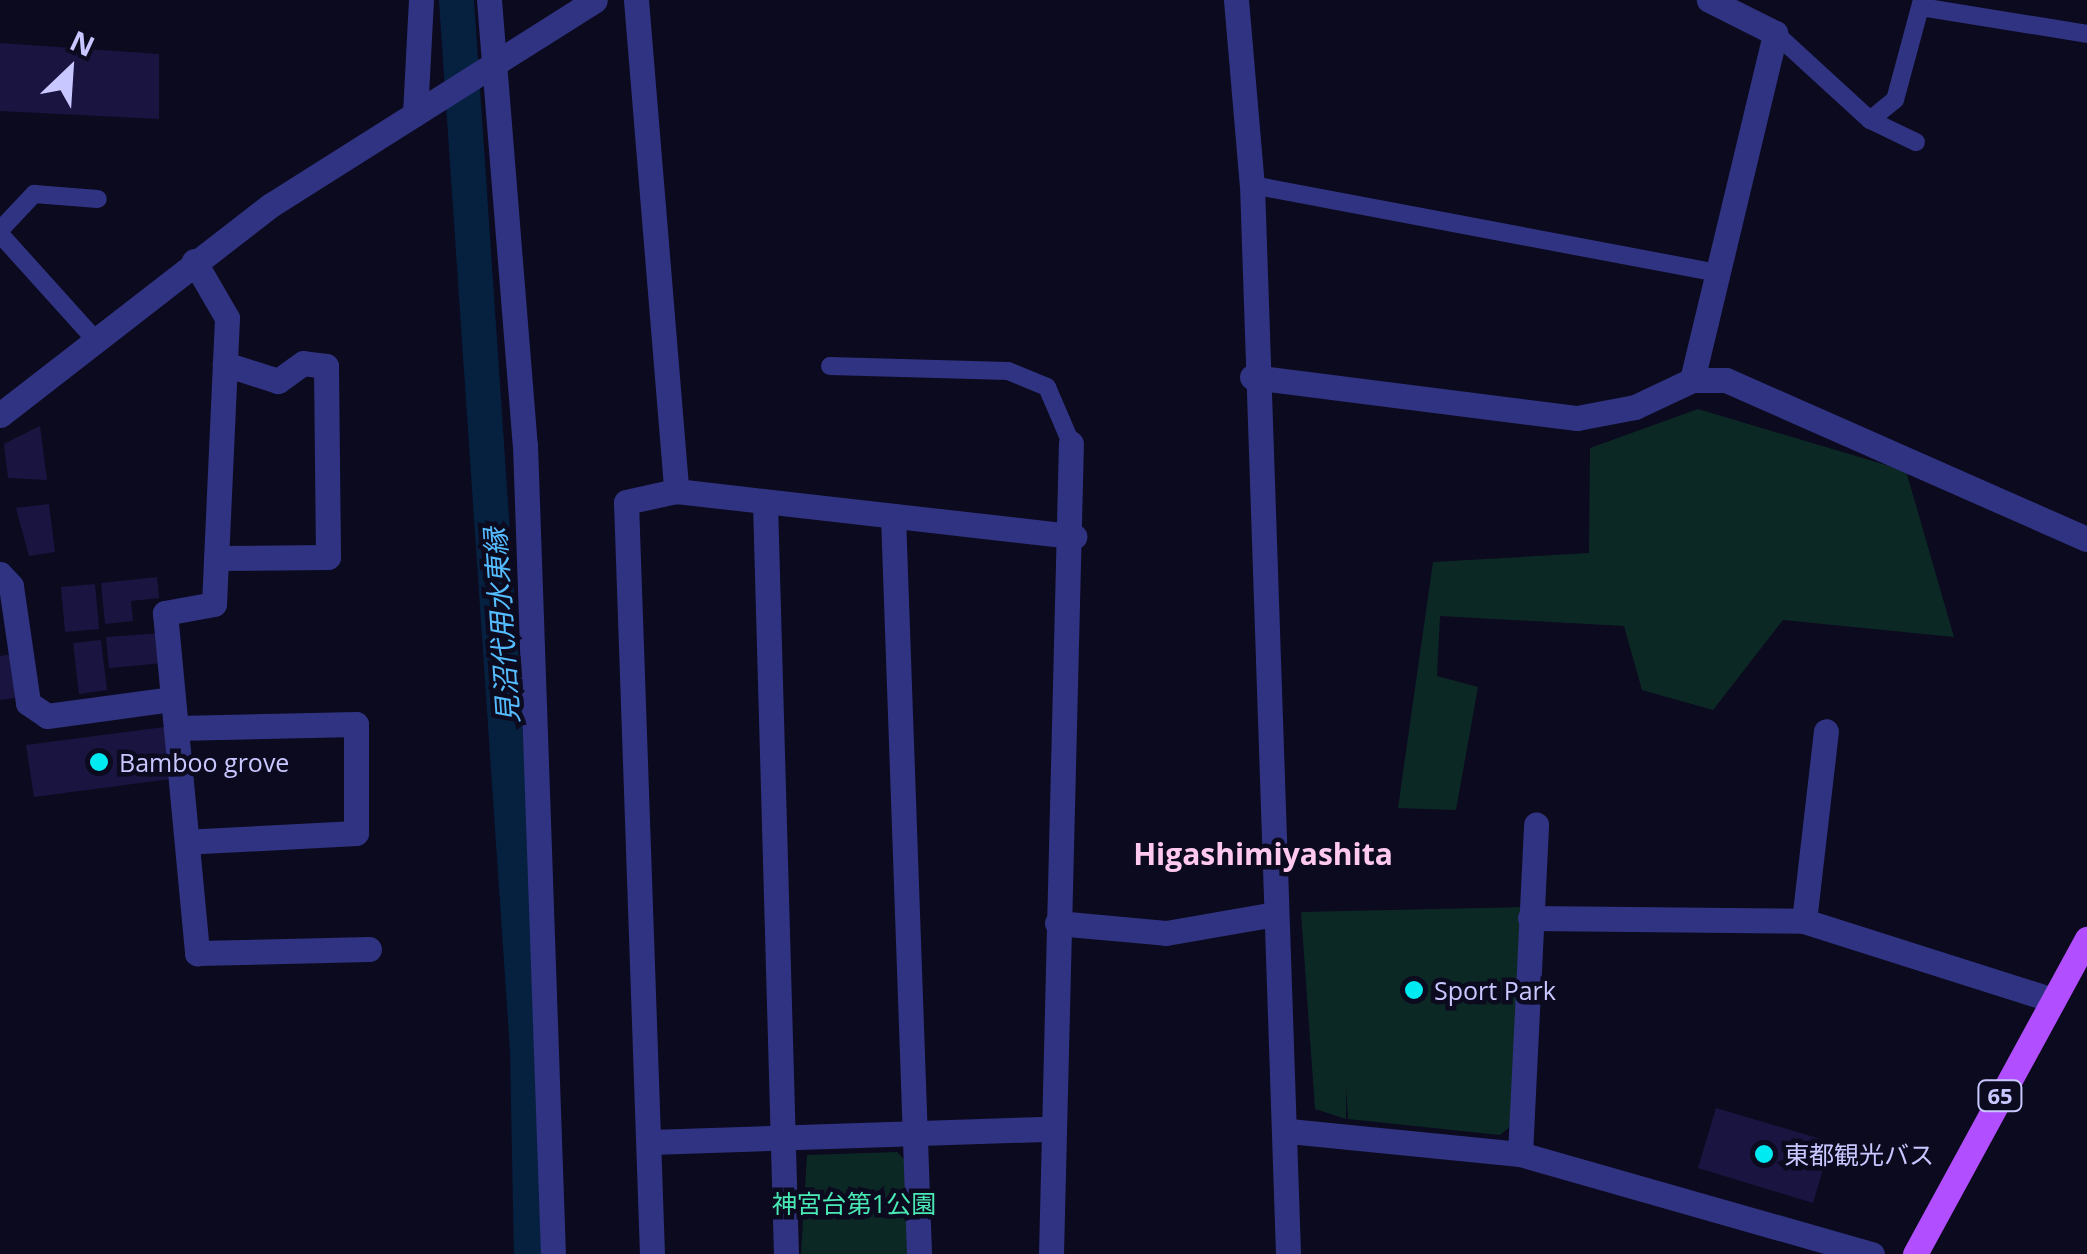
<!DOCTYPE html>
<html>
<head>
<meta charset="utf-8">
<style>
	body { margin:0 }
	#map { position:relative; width:2087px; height:1254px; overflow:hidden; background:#0c0a1e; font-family:"Open Sans","Noto Sans JP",sans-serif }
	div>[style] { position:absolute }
	.green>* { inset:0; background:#0c2825 }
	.canal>* { height:35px; margin:-17.5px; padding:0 17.5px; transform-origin:17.5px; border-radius:17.5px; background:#062040 }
	.building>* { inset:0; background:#1a1441 }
	.service>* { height:18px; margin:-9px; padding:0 9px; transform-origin:9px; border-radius:9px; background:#303382 }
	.minor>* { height:25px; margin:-12.5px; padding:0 12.5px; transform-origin:12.5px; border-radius:12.5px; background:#303382 }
	.primary>* { height:25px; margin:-12.5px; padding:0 12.5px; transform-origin:12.5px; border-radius:12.5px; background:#b14eff }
	.dots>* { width:28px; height:28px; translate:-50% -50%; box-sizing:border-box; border:5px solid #0c0a1e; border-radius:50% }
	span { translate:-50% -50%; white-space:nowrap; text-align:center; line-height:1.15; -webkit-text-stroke:9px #0c0a1e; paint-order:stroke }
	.shield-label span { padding:2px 8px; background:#0c0a1e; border:2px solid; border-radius:8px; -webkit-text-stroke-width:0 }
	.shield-label { font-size:22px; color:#c9c7ff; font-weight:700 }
	.poi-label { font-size:25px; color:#c9c7ff }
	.left { translate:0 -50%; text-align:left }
	.park-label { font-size:25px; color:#49e9b6 }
	.water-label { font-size:28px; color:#55bcff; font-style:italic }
	.quarter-label { font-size:30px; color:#ffc9ef; font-weight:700 }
	.north { position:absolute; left:20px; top:20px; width:100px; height:100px; -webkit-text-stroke:8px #0c0a1e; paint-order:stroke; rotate:25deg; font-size:28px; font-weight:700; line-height:40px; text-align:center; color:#c9c7ff }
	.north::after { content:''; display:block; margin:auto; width:35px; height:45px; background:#c9c7ff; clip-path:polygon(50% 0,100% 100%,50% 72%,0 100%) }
</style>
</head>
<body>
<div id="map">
	<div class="green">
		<div style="clip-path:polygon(1698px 409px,1906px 471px,1954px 637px,1783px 620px,1713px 710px,1642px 690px,1624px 626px,1440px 616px,1437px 676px,1478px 687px,1456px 810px,1398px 808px,1433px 562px,1589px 553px,1590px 448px)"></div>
		<div style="clip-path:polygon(1526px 907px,1511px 1126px,1500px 1135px,1348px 1119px,1346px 1086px,1346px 1119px,1315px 1109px,1301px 912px)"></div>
		<div style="clip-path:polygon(897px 1152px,906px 1161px,908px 1254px,801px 1254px,807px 1155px)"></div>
	</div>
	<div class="canal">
		<div style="left:456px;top:0;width:1052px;rotate:86.13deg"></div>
		<div style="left:527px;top:1050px;width:204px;rotate:88.9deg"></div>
	</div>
	<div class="building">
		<div style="clip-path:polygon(0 43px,159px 54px,159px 119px,0 111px)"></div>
		<div style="clip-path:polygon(40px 426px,47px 480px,8px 478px,4px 444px)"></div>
		<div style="clip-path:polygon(49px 504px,55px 552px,29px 556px,16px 508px)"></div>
		<div style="clip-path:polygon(157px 577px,159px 598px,131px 601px,133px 621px,105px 624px,101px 583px)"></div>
		<div style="clip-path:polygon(95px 584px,99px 629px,65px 632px,61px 587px)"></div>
		<div style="clip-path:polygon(161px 633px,164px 663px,109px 668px,106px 637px)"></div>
		<div style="clip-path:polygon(101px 640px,107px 690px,79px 694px,73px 643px)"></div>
		<div style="clip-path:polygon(14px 654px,21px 697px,0 700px,0 656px)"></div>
		<div style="clip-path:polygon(164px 727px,171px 779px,34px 797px,26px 745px)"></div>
		<div style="clip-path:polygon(1716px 1108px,1831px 1142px,1813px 1203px,1698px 1168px)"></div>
	</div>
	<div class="service">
		<div style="left:1921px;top:7px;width:168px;rotate:9.2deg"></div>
		<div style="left:1775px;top:33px;width:129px;rotate:42.5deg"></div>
		<div style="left:1870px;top:120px;width:51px;rotate:25.6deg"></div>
		<div style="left:1870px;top:120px;width:32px;rotate:-39deg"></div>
		<div style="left:1895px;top:100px;width:104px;rotate:-74.9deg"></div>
		<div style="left:1252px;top:185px;width:470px;rotate:10.7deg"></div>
		<div style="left:0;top:230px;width:50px;rotate:-46.6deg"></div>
		<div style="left:34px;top:194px;width:64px;rotate:4.5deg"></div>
		<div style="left:0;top:234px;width:137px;rotate:48deg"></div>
		<div style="left:830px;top:366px;width:178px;rotate:1.6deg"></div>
		<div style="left:1008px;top:371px;width:42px;rotate:22.3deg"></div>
		<div style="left:1047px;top:387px;width:61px;rotate:66.8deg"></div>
	</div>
	<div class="minor">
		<div style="left:489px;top:0;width:446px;rotate:85.4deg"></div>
		<div style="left:525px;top:445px;width:809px;rotate:88.02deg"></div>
		<div style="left:636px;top:0;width:493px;rotate:85.3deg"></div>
		<div style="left:1236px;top:0;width:186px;rotate:85.1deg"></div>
		<div style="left:1252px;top:185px;width:1070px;rotate:88.07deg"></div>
		<div style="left:415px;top:114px;width:114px;rotate:-87deg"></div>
		<div style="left:194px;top:261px;width:66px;rotate:59.9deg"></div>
		<div style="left:227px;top:318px;width:286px;rotate:92.6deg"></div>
		<div style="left:214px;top:604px;width:50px;rotate:169.6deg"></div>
		<div style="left:165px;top:613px;width:342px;rotate:84.6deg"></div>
		<div style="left:197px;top:953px;width:172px;rotate:-1.3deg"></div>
		<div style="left:1252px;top:377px;width:328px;rotate:7.2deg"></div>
		<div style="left:1577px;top:418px;width:59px;rotate:-10.7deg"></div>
		<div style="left:1635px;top:407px;width:63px;rotate:-25.3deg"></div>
		<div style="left:1692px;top:380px;width:34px"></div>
		<div style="left:1726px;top:380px;width:394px;rotate:23.8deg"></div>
		<div style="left:1692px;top:380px;width:357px;rotate:-76.5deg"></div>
		<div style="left:1775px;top:33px;width:74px;rotate:-153.4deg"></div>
		<div style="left:0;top:415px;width:343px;rotate:-37.8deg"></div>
		<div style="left:271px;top:205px;width:383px;rotate:-32.3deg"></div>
		<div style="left:765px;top:503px;width:751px;rotate:88.4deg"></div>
		<div style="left:893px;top:516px;width:738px;rotate:87.98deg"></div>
		<div style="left:216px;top:558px;width:112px;rotate:-0.5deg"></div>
		<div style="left:328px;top:557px;width:191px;rotate:-90.6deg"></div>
		<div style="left:326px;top:366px;width:23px;rotate:-173deg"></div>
		<div style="left:303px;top:363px;width:31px;rotate:144deg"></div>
		<div style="left:278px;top:381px;width:56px;rotate:-162.2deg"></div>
		<div style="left:0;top:574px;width:16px;rotate:47deg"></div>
		<div style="left:11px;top:586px;width:118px;rotate:81.7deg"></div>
		<div style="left:28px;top:703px;width:23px;rotate:34deg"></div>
		<div style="left:47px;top:716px;width:127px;rotate:-7.7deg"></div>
		<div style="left:176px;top:728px;width:180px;rotate:-1.3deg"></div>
		<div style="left:356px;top:724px;width:109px;rotate:90deg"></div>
		<div style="left:356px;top:833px;width:169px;rotate:177deg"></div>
		<div style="left:1530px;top:918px;width:274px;rotate:0.6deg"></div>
		<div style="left:1804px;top:921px;width:261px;rotate:17.6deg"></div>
		<div style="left:1804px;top:921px;width:191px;rotate:-83.4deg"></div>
		<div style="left:1057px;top:923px;width:109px;rotate:5.2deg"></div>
		<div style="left:1166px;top:933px;width:111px;rotate:-9.9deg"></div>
		<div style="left:1289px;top:1131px;width:232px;rotate:5.7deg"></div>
		<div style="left:1520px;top:1154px;width:366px;rotate:15.9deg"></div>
		<div style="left:650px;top:1142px;width:401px;rotate:-1.9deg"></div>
		<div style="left:1520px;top:1154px;width:330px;rotate:-87.2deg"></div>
		<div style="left:652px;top:1254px;width:752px;rotate:-91.98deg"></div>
		<div style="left:626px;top:502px;width:51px;rotate:-12.4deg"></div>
		<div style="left:676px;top:491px;width:401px;rotate:6.5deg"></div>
		<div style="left:1051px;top:1254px;width:811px;rotate:-88.59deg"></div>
	</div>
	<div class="primary">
		<div style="left:1915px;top:1254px;width:359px;rotate:-61.4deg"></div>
	</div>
	<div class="dots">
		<div style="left:99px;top:762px;background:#00eaf2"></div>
		<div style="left:1414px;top:990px;background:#00eaf2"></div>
		<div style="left:1764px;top:1154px;background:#00eaf2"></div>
	</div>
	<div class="shield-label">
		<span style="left:2000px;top:1096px">65</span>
	</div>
	<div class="poi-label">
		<span class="left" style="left:119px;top:762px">Bamboo grove</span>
		<span class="left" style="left:1434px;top:990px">Sport Park</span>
		<span class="left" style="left:1784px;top:1154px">東都観光バス</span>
	</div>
	<div class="park-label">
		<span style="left:854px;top:1203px">神宮台第1公園</span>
	</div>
	<div class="water-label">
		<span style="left:501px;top:626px;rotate:-94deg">見沼代用水東縁</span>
	</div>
	<div class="quarter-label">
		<span style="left:1263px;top:854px">Higashimiyashita</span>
	</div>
	<div class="north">N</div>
</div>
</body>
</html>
